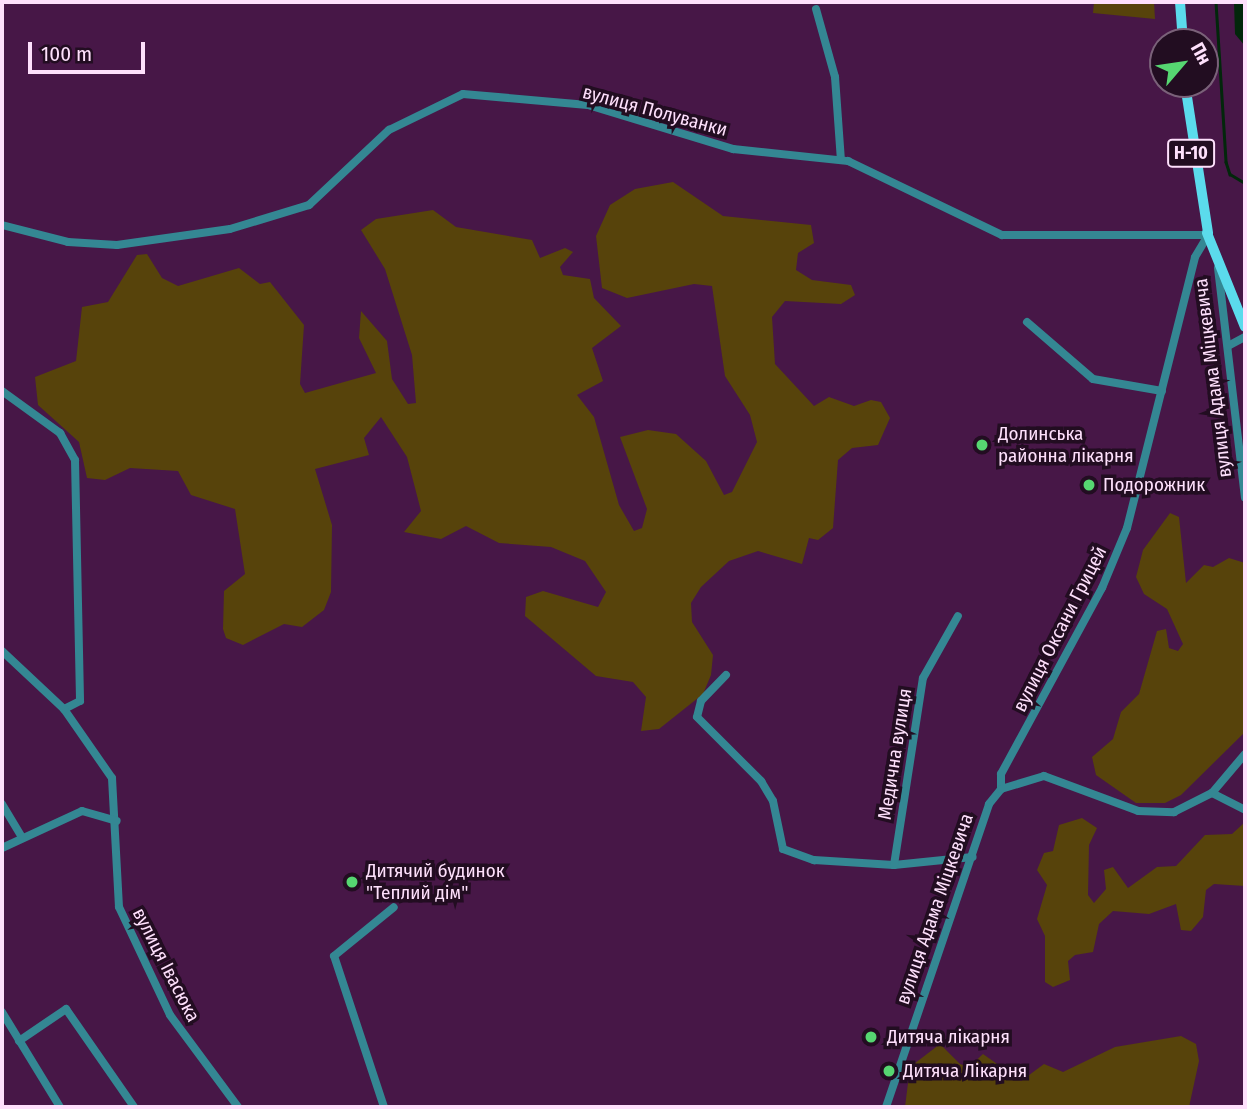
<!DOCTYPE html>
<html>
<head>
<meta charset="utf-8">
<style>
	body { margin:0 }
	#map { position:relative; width:1247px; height:1109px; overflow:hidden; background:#471747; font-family:"Fira Sans Condensed",sans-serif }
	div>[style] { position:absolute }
	.green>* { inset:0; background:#57430b }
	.water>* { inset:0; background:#02270b }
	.stream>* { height:2.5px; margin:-1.25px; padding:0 1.25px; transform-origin:1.25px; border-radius:1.25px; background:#02270b }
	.minor>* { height:8px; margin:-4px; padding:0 4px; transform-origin:4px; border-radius:4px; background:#348793 }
	.major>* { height:10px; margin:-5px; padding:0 5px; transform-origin:5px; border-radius:5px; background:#5bdbec }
	.dots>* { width:19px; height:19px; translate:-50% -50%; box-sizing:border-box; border:4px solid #220d21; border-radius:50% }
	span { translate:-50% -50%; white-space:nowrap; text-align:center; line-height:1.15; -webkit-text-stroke:7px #220d21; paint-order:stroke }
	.shield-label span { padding:2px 5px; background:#220d21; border:2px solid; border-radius:5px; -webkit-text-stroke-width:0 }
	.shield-label { font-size:18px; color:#fee0fc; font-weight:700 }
	.street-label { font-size:19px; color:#fee0fc }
	.poi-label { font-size:19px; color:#fee0fc }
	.left { translate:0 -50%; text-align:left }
	.frame { position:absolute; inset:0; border:4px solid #fee0fc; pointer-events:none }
	.north { position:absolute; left:1149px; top:28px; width:70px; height:70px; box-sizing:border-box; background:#220d21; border:2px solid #7a6179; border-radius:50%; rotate:61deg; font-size:19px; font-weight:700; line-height:28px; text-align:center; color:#fee0fc }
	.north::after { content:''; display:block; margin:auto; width:24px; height:32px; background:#56d671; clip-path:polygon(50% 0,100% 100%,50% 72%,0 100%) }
	.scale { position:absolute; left:28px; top:42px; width:117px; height:32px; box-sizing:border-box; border:4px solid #fee0fc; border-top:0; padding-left:9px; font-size:21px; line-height:24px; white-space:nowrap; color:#fee0fc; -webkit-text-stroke:5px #220d21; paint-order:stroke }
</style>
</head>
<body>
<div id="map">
	<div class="green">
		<div style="clip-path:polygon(1094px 2px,1154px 2px,1155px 19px,1093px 13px)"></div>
		<div style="clip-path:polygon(673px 182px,723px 216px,811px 225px,814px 243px,798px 253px,796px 270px,812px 280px,851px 285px,855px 295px,841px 304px,785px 301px,772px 317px,775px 364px,814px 406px,829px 397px,854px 406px,871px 400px,881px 402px,890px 418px,878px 445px,852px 448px,838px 460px,833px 528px,818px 540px,809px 538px,802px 564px,758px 551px,729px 561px,701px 587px,691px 603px,692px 622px,713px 655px,711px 675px,703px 694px,659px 729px,641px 731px,646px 697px,633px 682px,596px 676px,525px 616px,526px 597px,543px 591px,598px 607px,606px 592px,585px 561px,551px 547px,499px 543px,466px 526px,441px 539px,404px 532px,421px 511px,407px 457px,381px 417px,364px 438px,369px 455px,315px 469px,332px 525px,331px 592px,324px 610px,302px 627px,284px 624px,243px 645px,226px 638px,223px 629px,224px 591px,245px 574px,235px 509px,191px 495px,178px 471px,130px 468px,105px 480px,87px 478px,79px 442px,38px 405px,35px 377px,76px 361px,82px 307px,108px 302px,137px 255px,147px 254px,162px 278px,178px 286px,239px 268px,260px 284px,270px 282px,304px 325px,300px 384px,305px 393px,376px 373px,359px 338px,361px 311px,387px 341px,392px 379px,408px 404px,416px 403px,412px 355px,385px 269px,361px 230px,376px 219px,433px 210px,456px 227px,532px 240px,540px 258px,565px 248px,573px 252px,560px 267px,563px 275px,590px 279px,594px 298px,621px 326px,592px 348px,603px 381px,577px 395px,594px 417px,619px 505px,634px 531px,642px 528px,647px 509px,620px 437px,648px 430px,676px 434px,706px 461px,724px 495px,732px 492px,757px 442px,750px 415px,725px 376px,712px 286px,694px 284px,627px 298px,602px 288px,596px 236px,610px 205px,635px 189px)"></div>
		<div style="clip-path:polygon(1170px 513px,1179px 517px,1186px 583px,1204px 565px,1213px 567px,1229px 558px,1245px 563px,1245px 732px,1181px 795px,1165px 803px,1136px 803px,1096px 775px,1092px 757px,1113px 739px,1121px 712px,1139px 694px,1157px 631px,1166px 629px,1169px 648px,1178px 651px,1183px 644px,1167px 609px,1144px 594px,1136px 577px,1143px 550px)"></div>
		<div style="clip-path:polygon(1082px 818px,1097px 828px,1089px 845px,1088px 895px,1094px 903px,1106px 889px,1104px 870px,1113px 867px,1128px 888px,1157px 867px,1176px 866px,1205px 835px,1232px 834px,1245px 822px,1245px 886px,1214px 884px,1206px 890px,1203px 917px,1191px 931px,1181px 930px,1176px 904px,1149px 914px,1113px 911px,1099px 924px,1093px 952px,1075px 955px,1068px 961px,1070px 980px,1053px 987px,1045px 982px,1045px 936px,1037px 919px,1047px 885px,1037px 870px,1044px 853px,1053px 851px,1059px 825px)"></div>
		<div style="clip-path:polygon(1181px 1036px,1196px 1044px,1199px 1061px,1189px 1107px,905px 1107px,910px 1067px,940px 1044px,960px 1064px,969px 1067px,983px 1054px,1021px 1081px,1044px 1064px,1063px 1072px,1115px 1047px)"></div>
	</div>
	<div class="water">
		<div style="clip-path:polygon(1234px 2px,1245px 2px,1245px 46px,1235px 34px)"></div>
	</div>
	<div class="stream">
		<div style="left:1216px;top:2px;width:160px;rotate:86.4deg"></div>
		<div style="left:1226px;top:162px;width:13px;rotate:72deg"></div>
		<div style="left:1230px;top:174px;width:17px;rotate:31deg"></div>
	</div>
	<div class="minor">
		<div style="left:816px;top:9px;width:71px;rotate:74.4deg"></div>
		<div style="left:835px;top:77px;width:83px;rotate:85.9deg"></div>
		<div style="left:2px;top:225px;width:68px;rotate:14.4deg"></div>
		<div style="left:68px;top:242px;width:49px;rotate:3.5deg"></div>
		<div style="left:117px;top:245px;width:114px;rotate:-8.1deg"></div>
		<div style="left:230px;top:229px;width:83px;rotate:-16.9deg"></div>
		<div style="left:309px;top:205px;width:110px;rotate:-43.2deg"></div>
		<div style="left:389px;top:130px;width:82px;rotate:-25.9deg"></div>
		<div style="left:463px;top:94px;width:125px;rotate:5deg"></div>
		<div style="left:588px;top:105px;width:152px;rotate:16.9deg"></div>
		<div style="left:733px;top:149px;width:116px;rotate:6deg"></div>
		<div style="left:848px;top:161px;width:171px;rotate:25.7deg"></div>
		<div style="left:1002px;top:235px;width:204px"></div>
		<div style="left:1218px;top:268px;width:231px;rotate:83.3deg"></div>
		<div style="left:1027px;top:322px;width:87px;rotate:40.8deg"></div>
		<div style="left:1093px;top:379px;width:70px;rotate:9.9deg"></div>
		<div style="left:1228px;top:346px;width:19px;rotate:-28deg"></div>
		<div style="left:2px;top:391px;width:72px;rotate:35.9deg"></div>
		<div style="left:60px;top:433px;width:31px;rotate:61deg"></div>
		<div style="left:75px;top:460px;width:241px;rotate:88.8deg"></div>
		<div style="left:80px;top:701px;width:18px;rotate:153deg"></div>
		<div style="left:64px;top:709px;width:84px;rotate:55.2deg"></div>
		<div style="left:112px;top:778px;width:129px;rotate:86.9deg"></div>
		<div style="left:119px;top:907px;width:119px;rotate:64.7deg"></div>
		<div style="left:170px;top:1015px;width:114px;rotate:53.5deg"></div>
		<div style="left:2px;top:651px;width:85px;rotate:43.1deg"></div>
		<div style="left:726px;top:675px;width:36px;rotate:134deg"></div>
		<div style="left:701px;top:701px;width:16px;rotate:104deg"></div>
		<div style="left:697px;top:717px;width:91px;rotate:45deg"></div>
		<div style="left:761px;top:781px;width:23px;rotate:59deg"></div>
		<div style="left:773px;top:801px;width:49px;rotate:78.2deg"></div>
		<div style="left:783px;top:849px;width:33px;rotate:20deg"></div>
		<div style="left:814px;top:860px;width:80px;rotate:3.6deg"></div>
		<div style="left:894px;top:865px;width:79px;rotate:-5.8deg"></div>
		<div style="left:1001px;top:789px;width:15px;rotate:-90deg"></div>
		<div style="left:1001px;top:774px;width:212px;rotate:-61.5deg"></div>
		<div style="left:1102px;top:588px;width:65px;rotate:-67.4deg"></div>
		<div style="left:1127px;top:528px;width:279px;rotate:-75.9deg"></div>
		<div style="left:1195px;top:257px;width:23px;rotate:-59deg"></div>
		<div style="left:1212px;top:793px;width:37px;rotate:27deg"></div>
		<div style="left:2px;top:804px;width:37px;rotate:59deg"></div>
		<div style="left:2px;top:848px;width:88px;rotate:-24.8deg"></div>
		<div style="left:82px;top:811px;width:36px;rotate:16deg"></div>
		<div style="left:894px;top:865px;width:189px;rotate:-81.2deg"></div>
		<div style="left:923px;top:678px;width:71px;rotate:-60.6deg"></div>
		<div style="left:2px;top:1012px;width:111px;rotate:58.6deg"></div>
		<div style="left:19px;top:1041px;width:57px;rotate:-34.2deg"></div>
		<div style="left:66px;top:1009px;width:119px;rotate:55.2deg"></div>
		<div style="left:384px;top:1107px;width:159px;rotate:-108.3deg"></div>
		<div style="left:334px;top:956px;width:77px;rotate:-39.2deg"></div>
		<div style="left:886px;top:1107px;width:320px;rotate:-71.2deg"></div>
		<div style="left:989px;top:804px;width:19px;rotate:-51deg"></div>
		<div style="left:1001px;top:789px;width:45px;rotate:-16.8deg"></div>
		<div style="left:1044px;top:776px;width:100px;rotate:20.4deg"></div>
		<div style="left:1138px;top:811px;width:36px;rotate:2deg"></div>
		<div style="left:1174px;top:812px;width:42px;rotate:-26.6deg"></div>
		<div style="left:1212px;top:793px;width:51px;rotate:-49.8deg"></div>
	</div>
	<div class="major">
		<div style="left:1180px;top:2px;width:40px;rotate:85.7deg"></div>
		<div style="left:1185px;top:84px;width:151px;rotate:81.2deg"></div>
		<div style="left:1207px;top:233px;width:101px;rotate:68deg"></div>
	</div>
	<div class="dots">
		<div style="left:982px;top:445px;background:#56d671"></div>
		<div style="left:1089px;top:485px;background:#56d671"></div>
		<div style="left:352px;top:882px;background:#56d671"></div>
		<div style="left:871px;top:1037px;background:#56d671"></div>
		<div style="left:889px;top:1071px;background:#56d671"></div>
	</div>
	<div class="shield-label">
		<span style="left:1191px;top:153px">Н-10</span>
	</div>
	<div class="street-label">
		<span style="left:655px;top:111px;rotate:15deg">вулиця Полуванки</span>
		<span style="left:1213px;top:378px;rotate:-97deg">вулиця Адама Міцкевича</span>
		<span style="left:1060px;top:629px;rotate:-63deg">вулиця Оксани Грицей</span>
		<span style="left:895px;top:754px;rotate:-81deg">Медична вулиця</span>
		<span style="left:935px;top:909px;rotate:-71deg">вулиця Адама Міцкевича</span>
		<span style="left:166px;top:965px;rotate:63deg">вулиця Івасюка</span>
	</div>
	<div class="poi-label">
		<span class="left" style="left:998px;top:445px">Долинська<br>районна лікарня</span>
		<span class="left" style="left:1103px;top:485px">Подорожник</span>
		<span class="left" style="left:366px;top:882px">Дитячий будинок<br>"Теплий дім"</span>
		<span class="left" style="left:887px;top:1037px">Дитяча лікарня</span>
		<span class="left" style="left:903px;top:1071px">Дитяча Лікарня</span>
	</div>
	<div class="frame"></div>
	<div class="north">Пн</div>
	<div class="scale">100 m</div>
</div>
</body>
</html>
